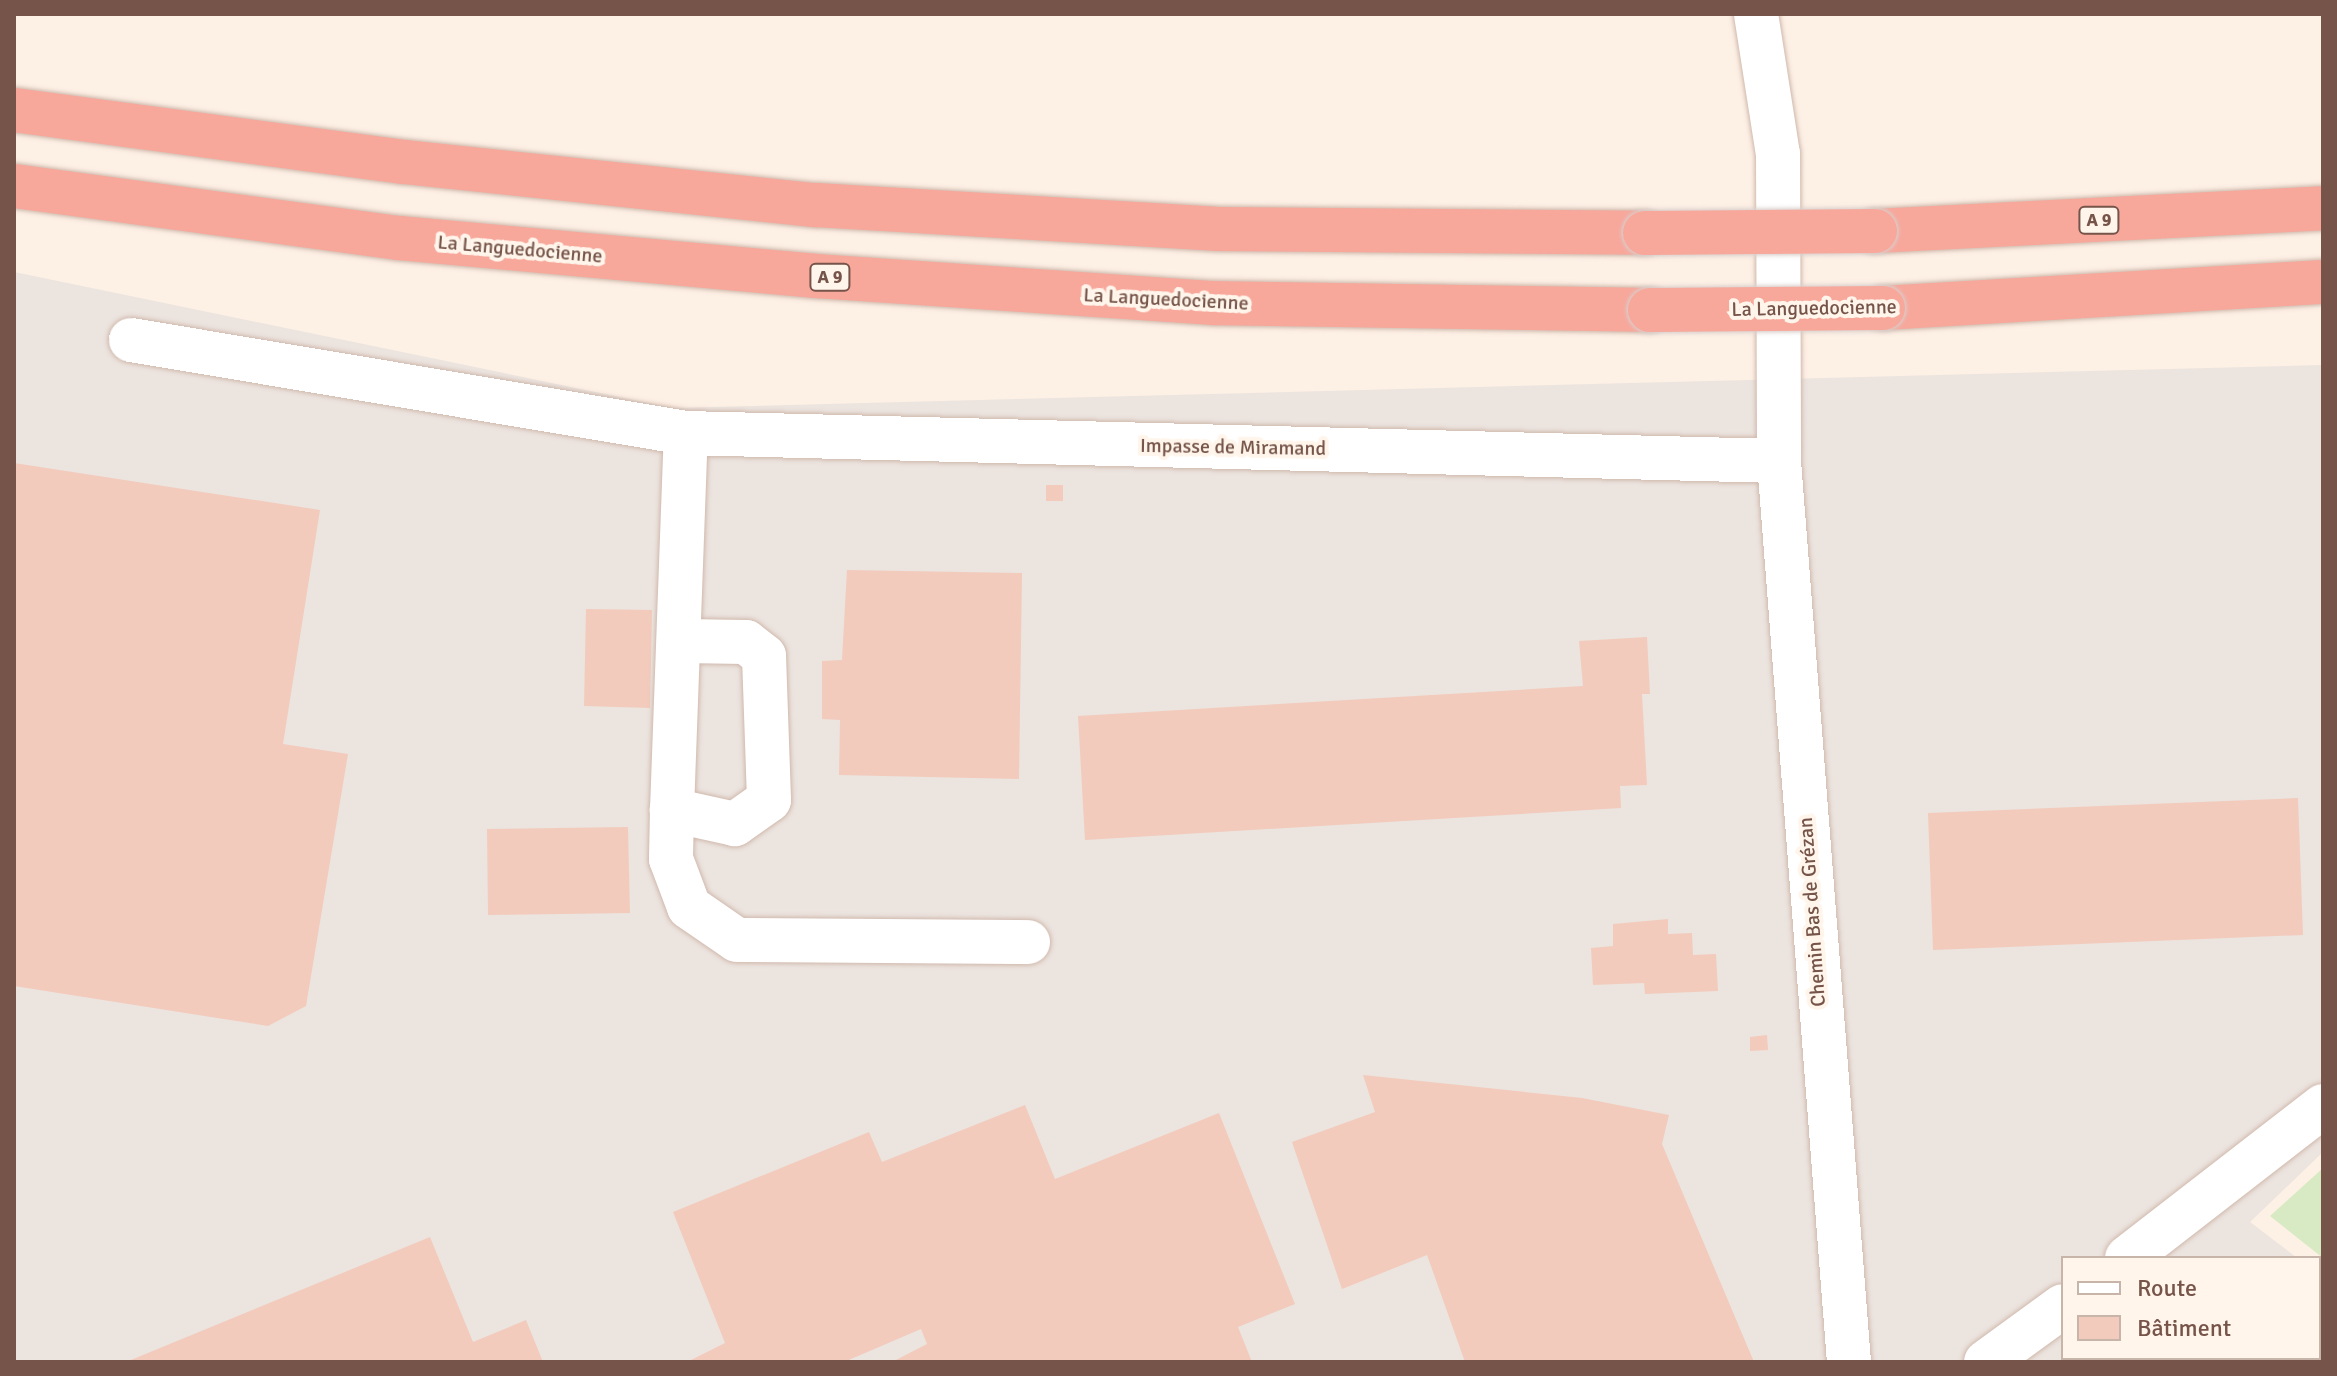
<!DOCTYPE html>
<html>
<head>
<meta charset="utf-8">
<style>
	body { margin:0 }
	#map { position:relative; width:2337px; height:1376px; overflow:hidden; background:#fdf0e5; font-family:Signika,sans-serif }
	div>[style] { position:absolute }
	.industrial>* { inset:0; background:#ece4df }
	.green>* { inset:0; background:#d8eac3 }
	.building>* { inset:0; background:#f2cbbc }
	.roads { filter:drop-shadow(0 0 2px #d0b9ad) drop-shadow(0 0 2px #d0b9ad) }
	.minor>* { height:44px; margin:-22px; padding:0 22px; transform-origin:22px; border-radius:22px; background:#fff }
	.highway>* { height:44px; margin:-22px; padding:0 22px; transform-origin:22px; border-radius:22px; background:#f8a79b }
	.bridges { filter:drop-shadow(0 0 2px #d9cfcc) drop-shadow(0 0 2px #d9cfcc) }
	.highway-bridge>* { height:44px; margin:-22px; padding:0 22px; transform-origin:22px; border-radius:22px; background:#f8a79b }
	span { translate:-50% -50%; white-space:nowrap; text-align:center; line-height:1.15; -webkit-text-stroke:8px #fff5eb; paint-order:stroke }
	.shield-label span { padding:2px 6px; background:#fff5eb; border:2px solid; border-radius:6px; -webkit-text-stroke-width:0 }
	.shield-label { font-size:18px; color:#765449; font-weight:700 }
	.street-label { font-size:20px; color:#765449 }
	.frame { position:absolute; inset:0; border:16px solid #765449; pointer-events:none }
	.legend { position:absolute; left:2061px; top:1256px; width:260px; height:104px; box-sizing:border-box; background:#fff5eb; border:2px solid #c8b5aa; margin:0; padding:10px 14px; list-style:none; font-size:24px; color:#765449 }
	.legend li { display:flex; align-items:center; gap:16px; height:40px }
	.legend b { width:40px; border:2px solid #c8b5aa }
</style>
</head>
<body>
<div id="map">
	<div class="industrial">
		<div style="clip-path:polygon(14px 272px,673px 408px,2323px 365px,2323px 1152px,2250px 1222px,2297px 1258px,2063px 1258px,2063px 1358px,2319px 1358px,2319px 1275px,2323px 1362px,14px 1362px)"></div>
	</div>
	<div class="green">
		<div style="clip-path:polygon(2323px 1168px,2323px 1258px,2270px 1216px)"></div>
	</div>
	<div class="building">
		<div style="clip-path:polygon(14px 463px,320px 510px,283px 744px,348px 754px,306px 1006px,268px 1026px,14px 986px)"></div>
		<div style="clip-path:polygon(1046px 485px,1063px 485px,1063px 501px,1046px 501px)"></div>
		<div style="clip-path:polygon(847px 570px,1022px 573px,1019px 779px,839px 775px,840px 720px,822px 719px,822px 661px,842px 660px)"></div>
		<div style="clip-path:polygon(586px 609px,652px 610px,650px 708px,584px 706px)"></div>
		<div style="clip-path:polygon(1647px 637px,1650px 694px,1642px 694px,1647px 785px,1620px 786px,1621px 808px,1085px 840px,1078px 716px,1583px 686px,1579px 641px)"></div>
		<div style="clip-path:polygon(2298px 798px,2303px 935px,1933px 950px,1928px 813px)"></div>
		<div style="clip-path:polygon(628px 827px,630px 913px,488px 915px,487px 829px)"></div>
		<div style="clip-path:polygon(1668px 919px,1668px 934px,1692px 933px,1693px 955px,1716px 954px,1718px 991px,1645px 994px,1644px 983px,1593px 985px,1591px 948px,1613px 946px,1613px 924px)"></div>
		<div style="clip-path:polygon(1767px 1035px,1768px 1050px,1750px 1051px,1750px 1037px)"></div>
		<div style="clip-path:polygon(1363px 1075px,1582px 1098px,1669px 1115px,1662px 1144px,1754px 1362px,1465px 1362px,1427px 1255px,1342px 1289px,1292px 1142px,1375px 1112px)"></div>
		<div style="clip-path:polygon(1025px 1105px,1055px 1179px,1219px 1113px,1295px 1304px,1238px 1327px,1252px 1362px,892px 1362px,927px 1344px,921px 1329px,844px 1362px,687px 1362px,725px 1343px,673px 1212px,869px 1132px,882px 1162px)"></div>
		<div style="clip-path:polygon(430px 1237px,473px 1342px,526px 1320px,543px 1362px,126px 1362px)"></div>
	</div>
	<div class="roads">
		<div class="minor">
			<div style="left:1756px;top:14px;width:142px;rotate:81.1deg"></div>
			<div style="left:1778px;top:154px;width:307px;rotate:89.8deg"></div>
			<div style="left:1779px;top:461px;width:904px;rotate:85.56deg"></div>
			<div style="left:131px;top:340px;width:563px;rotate:9.51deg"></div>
			<div style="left:686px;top:433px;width:1093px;rotate:1.47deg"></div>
			<div style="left:682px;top:641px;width:64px;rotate:0.9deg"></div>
			<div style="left:746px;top:642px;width:23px;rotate:38deg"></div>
			<div style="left:764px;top:656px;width:144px;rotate:88deg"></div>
			<div style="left:769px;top:800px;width:42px;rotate:144.8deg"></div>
			<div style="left:735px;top:824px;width:65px;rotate:-167.5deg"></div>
			<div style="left:672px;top:810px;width:377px;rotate:-87.9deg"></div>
			<div style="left:672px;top:810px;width:49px;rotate:91.2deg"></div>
			<div style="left:671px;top:859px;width:51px;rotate:69.4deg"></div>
			<div style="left:689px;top:907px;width:58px;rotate:34.5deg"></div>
			<div style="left:737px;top:940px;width:291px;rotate:0.4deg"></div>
			<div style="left:2127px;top:1258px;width:248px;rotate:-37.8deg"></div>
			<div style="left:2302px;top:1358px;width:9px;rotate:27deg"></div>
			<div style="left:1986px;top:1362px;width:95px;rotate:-36deg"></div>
			<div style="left:2115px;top:1362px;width:6px;rotate:-45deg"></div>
		</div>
		<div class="highway">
			<div style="left:14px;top:110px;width:393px;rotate:7.6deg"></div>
			<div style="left:404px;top:162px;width:414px;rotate:6deg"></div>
			<div style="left:816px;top:205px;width:404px;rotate:3.4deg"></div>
			<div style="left:1219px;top:229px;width:426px;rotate:0.5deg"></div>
			<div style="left:14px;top:186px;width:388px;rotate:7.7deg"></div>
			<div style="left:399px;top:238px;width:419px;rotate:5.2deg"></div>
			<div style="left:816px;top:276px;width:399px;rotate:3.9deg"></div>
			<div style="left:1214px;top:303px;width:436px;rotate:0.9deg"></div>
			<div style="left:1875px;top:231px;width:449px;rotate:-2.9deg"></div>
			<div style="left:1883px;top:308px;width:441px;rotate:-3.4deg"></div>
		</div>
	</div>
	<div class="bridges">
		<div class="highway-bridge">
			<div style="left:1645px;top:233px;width:230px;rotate:-0.5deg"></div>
			<div style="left:1650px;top:310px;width:233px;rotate:-0.5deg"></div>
		</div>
	</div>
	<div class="shield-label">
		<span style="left:2099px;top:220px">A 9</span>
		<span style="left:830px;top:277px">A 9</span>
	</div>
	<div class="street-label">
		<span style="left:520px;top:249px;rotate:5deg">La Languedocienne</span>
		<span style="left:1166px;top:299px;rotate:3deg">La Languedocienne</span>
		<span style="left:1814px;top:308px;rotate:-1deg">La Languedocienne</span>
		<span style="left:1233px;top:447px;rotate:1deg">Impasse de Miramand</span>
		<span style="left:1812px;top:912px;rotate:-94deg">Chemin Bas de Grézan</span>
	</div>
	<div class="frame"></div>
	<ul class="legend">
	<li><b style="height:10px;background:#fff"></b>Route</li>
	<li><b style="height:22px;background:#f2cbbc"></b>Bâtiment</li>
	</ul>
</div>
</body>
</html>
